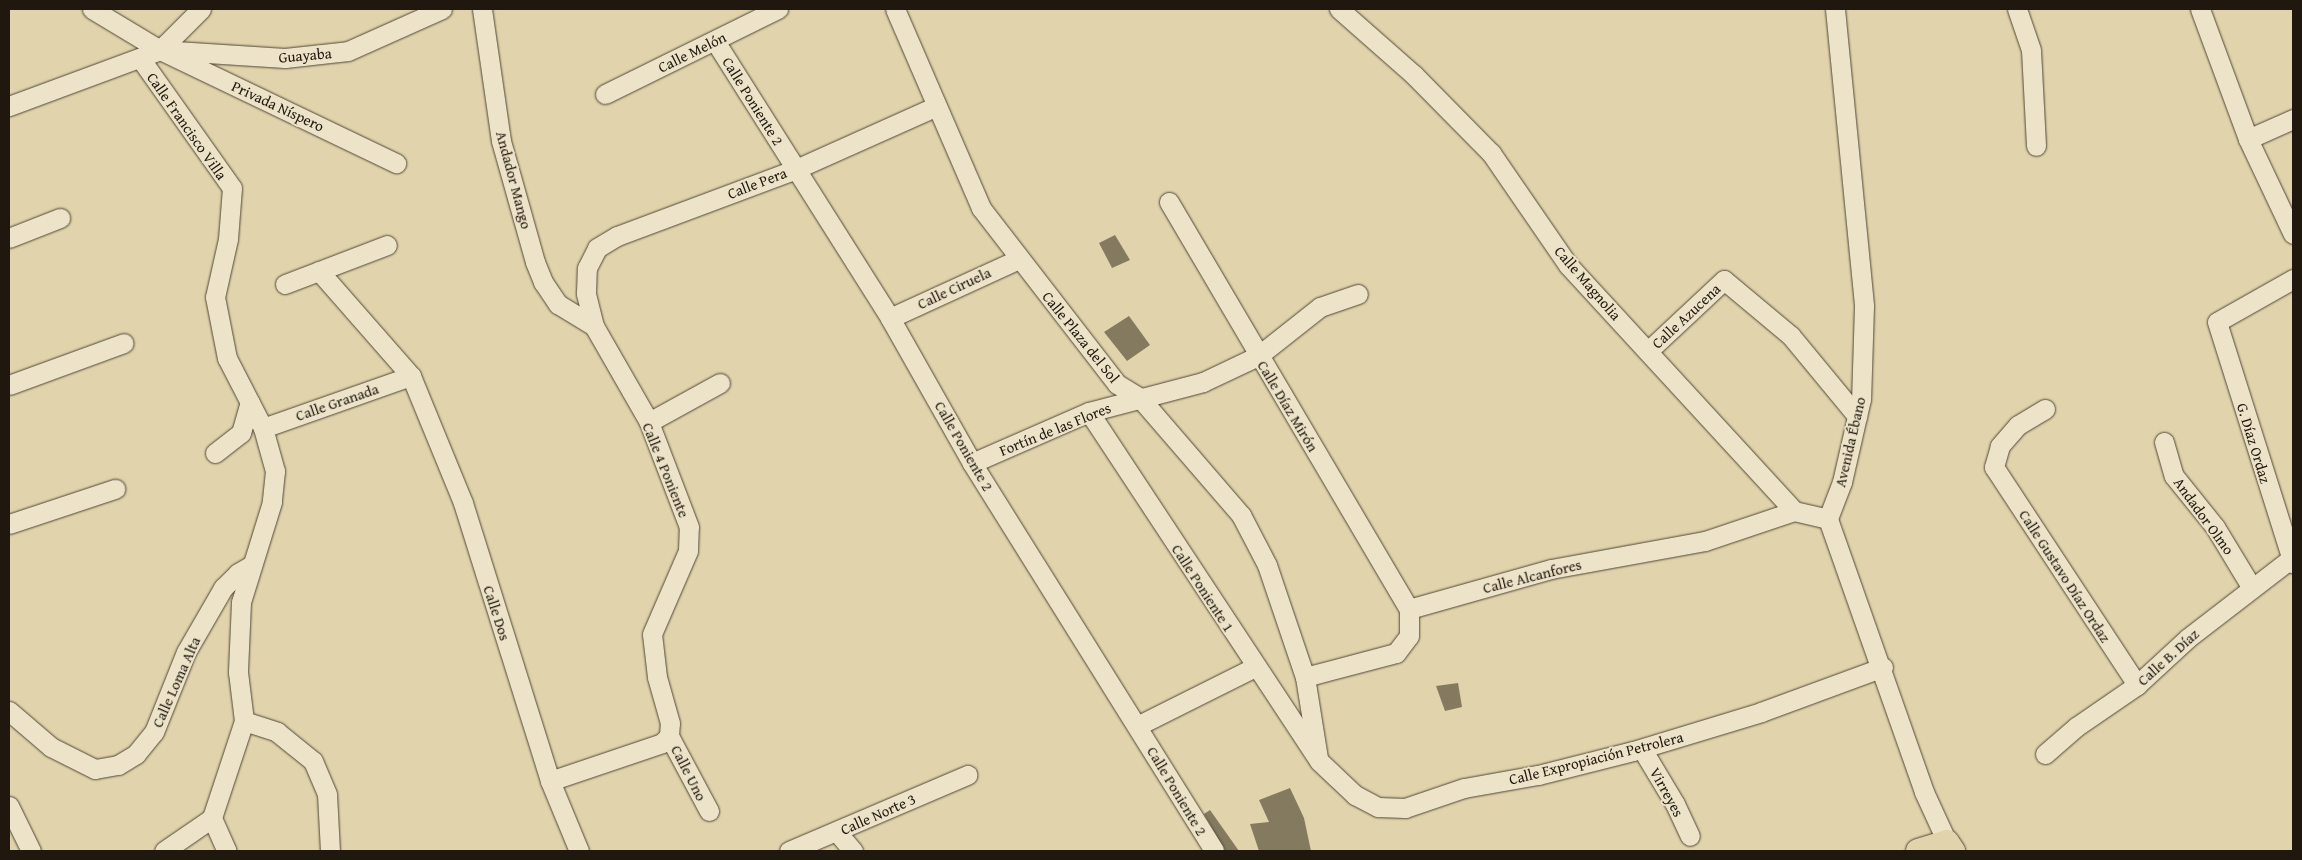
<!DOCTYPE html>
<html>
<head>
<meta charset="utf-8">
<style>
	body { margin:0 }
	#map { position:relative; width:2302px; height:860px; overflow:hidden; background:#e1d4ac; font-family:"Gentium Book Plus",serif }
	div>[style] { position:absolute }
	.building>* { inset:0; background:#847a60 }
	.roads { filter:drop-shadow(0 0 1px #504736) drop-shadow(0 0 1px #504736) }
	.minor>* { height:19px; margin:-9.5px; padding:0 9.5px; transform-origin:9.5px; border-radius:9.5px; background:#ece3c9 }
	.major>* { height:24px; margin:-12px; padding:0 12px; transform-origin:12px; border-radius:12px; background:#e1d4ac }
	span { translate:-50% -50%; white-space:nowrap; text-align:center; line-height:1.15; -webkit-text-stroke:4px #ece3c9; paint-order:stroke }
	.street-label { font-size:15px; color:#20180e }
	.frame { position:absolute; inset:0; border:10px solid #20180e; pointer-events:none }
</style>
</head>
<body>
<div id="map">
	<div class="building">
		<div style="clip-path:polygon(1115px 235px,1130px 260px,1112px 268px,1099px 243px)"></div>
		<div style="clip-path:polygon(1129px 316px,1150px 345px,1127px 361px,1104px 332px)"></div>
		<div style="clip-path:polygon(1458px 683px,1462px 707px,1445px 711px,1436px 686px)"></div>
		<div style="clip-path:polygon(1290px 788px,1304px 818px,1311px 851px,1259px 851px,1250px 824px,1269px 822px,1259px 800px)"></div>
		<div style="clip-path:polygon(1210px 810px,1239px 851px,1225px 851px,1204px 814px)"></div>
	</div>
	<div class="roads">
		<div class="minor">
			<div style="left:92px;top:9px;width:79px;rotate:31.1deg"></div>
			<div style="left:160px;top:50px;width:262px;rotate:25.6deg"></div>
			<div style="left:482px;top:9px;width:133px;rotate:81.8deg"></div>
			<div style="left:501px;top:141px;width:126px;rotate:74.3deg"></div>
			<div style="left:535px;top:262px;width:22px;rotate:68deg"></div>
			<div style="left:543px;top:282px;width:27px;rotate:56deg"></div>
			<div style="left:558px;top:304px;width:42px;rotate:31.4deg"></div>
			<div style="left:895px;top:9px;width:217px;rotate:66.6deg"></div>
			<div style="left:981px;top:208px;width:222px;rotate:52.3deg"></div>
			<div style="left:1117px;top:384px;width:27px;rotate:31deg"></div>
			<div style="left:1140px;top:398px;width:155px;rotate:49.2deg"></div>
			<div style="left:1241px;top:515px;width:56px;rotate:62.5deg"></div>
			<div style="left:1267px;top:565px;width:118px;rotate:71.3deg"></div>
			<div style="left:1305px;top:677px;width:82px;rotate:80.9deg"></div>
			<div style="left:1339px;top:9px;width:100px;rotate:41.3deg"></div>
			<div style="left:1414px;top:75px;width:110px;rotate:45.4deg"></div>
			<div style="left:1491px;top:153px;width:136px;rotate:55.5deg"></div>
			<div style="left:1568px;top:265px;width:334px;rotate:47.4deg"></div>
			<div style="left:1794px;top:511px;width:35px;rotate:13deg"></div>
			<div style="left:1835px;top:9px;width:298px;rotate:84.4deg"></div>
			<div style="left:1864px;top:306px;width:93px;rotate:91.8deg"></div>
			<div style="left:1861px;top:399px;width:85px;rotate:102.9deg"></div>
			<div style="left:1842px;top:482px;width:40px;rotate:111deg"></div>
			<div style="left:1828px;top:519px;width:289px;rotate:70.6deg"></div>
			<div style="left:1924px;top:792px;width:55px;rotate:65.3deg"></div>
			<div style="left:2017px;top:9px;width:43px;rotate:71.1deg"></div>
			<div style="left:2031px;top:50px;width:96px;rotate:87deg"></div>
			<div style="left:2200px;top:9px;width:139px;rotate:69.7deg"></div>
			<div style="left:2248px;top:139px;width:105px;rotate:64.7deg"></div>
			<div style="left:715px;top:41px;width:328px;rotate:57.7deg"></div>
			<div style="left:890px;top:318px;width:167px;rotate:60.5deg"></div>
			<div style="left:972px;top:463px;width:457px;rotate:58deg"></div>
			<div style="left:160px;top:50px;width:58px;rotate:-45deg"></div>
			<div style="left:140px;top:58px;width:159px;rotate:54.7deg"></div>
			<div style="left:232px;top:188px;width:51px;rotate:94.5deg"></div>
			<div style="left:228px;top:239px;width:59px;rotate:102.6deg"></div>
			<div style="left:215px;top:297px;width:62px;rotate:78.9deg"></div>
			<div style="left:227px;top:358px;width:79px;rotate:62.8deg"></div>
			<div style="left:263px;top:428px;width:45px;rotate:74.4deg"></div>
			<div style="left:275px;top:471px;width:31px;rotate:96deg"></div>
			<div style="left:272px;top:502px;width:105px;rotate:107.2deg"></div>
			<div style="left:241px;top:602px;width:70px;rotate:92.5deg"></div>
			<div style="left:238px;top:672px;width:49px;rotate:83deg"></div>
			<div style="left:244px;top:721px;width:102px;rotate:108.3deg"></div>
			<div style="left:212px;top:818px;width:58px;rotate:145.5deg"></div>
			<div style="left:605px;top:94px;width:193px;rotate:-26.2deg"></div>
			<div style="left:9px;top:106px;width:161px;rotate:-20.3deg"></div>
			<div style="left:160px;top:50px;width:125px;rotate:3.7deg"></div>
			<div style="left:285px;top:58px;width:63px;rotate:-6.3deg"></div>
			<div style="left:348px;top:51px;width:103px;rotate:-24.1deg"></div>
			<div style="left:2248px;top:139px;width:49px;rotate:-24deg"></div>
			<div style="left:1169px;top:202px;width:472px;rotate:59.5deg"></div>
			<div style="left:9px;top:238px;width:55px;rotate:-21.4deg"></div>
			<div style="left:319px;top:271px;width:140px;rotate:48.8deg"></div>
			<div style="left:411px;top:376px;width:137px;rotate:67.7deg"></div>
			<div style="left:463px;top:503px;width:291px;rotate:72.6deg"></div>
			<div style="left:550px;top:781px;width:76px;rotate:67.5deg"></div>
			<div style="left:2293px;top:279px;width:87px;rotate:150.5deg"></div>
			<div style="left:2217px;top:322px;width:253px;rotate:72.5deg"></div>
			<div style="left:285px;top:284px;width:109px;rotate:-20.9deg"></div>
			<div style="left:890px;top:318px;width:142px;rotate:-24.6deg"></div>
			<div style="left:1648px;top:351px;width:104px;rotate:-43.1deg"></div>
			<div style="left:1724px;top:280px;width:87px;rotate:39.9deg"></div>
			<div style="left:1791px;top:336px;width:104px;rotate:50.5deg"></div>
			<div style="left:9px;top:385px;width:122px;rotate:-20.1deg"></div>
			<div style="left:2045px;top:409px;width:31px;rotate:149deg"></div>
			<div style="left:2018px;top:425px;width:28px;rotate:131deg"></div>
			<div style="left:2000px;top:446px;width:22px;rotate:106deg"></div>
			<div style="left:1994px;top:467px;width:261px;rotate:56.7deg"></div>
			<div style="left:1089px;top:412px;width:418px;rotate:56.6deg"></div>
			<div style="left:1319px;top:761px;width:50px;rotate:43.4deg"></div>
			<div style="left:1355px;top:795px;width:26px;rotate:28deg"></div>
			<div style="left:1378px;top:807px;width:27px;rotate:2deg"></div>
			<div style="left:1405px;top:808px;width:62px;rotate:-18.7deg"></div>
			<div style="left:1464px;top:788px;width:75px;rotate:-10deg"></div>
			<div style="left:1538px;top:775px;width:98px;rotate:-14.2deg"></div>
			<div style="left:1633px;top:751px;width:134px;rotate:-16.9deg"></div>
			<div style="left:1761px;top:712px;width:130px;rotate:-20.2deg"></div>
			<div style="left:649px;top:422px;width:81px;rotate:-28.8deg"></div>
			<div style="left:263px;top:428px;width:157px;rotate:-19.4deg"></div>
			<div style="left:2164px;top:442px;width:35px;rotate:74deg"></div>
			<div style="left:2174px;top:476px;width:65px;rotate:51.2deg"></div>
			<div style="left:2215px;top:527px;width:71px;rotate:58.8deg"></div>
			<div style="left:215px;top:453px;width:33px;rotate:-38deg"></div>
			<div style="left:241px;top:433px;width:32px;rotate:-74deg"></div>
			<div style="left:972px;top:463px;width:128px;rotate:-23.6deg"></div>
			<div style="left:1089px;top:412px;width:118px;rotate:-14.7deg"></div>
			<div style="left:1203px;top:382px;width:61px;rotate:-25.3deg"></div>
			<div style="left:1258px;top:356px;width:79px;rotate:-38.3deg"></div>
			<div style="left:1320px;top:307px;width:40px;rotate:-18.9deg"></div>
			<div style="left:9px;top:524px;width:112px;rotate:-18.3deg"></div>
			<div style="left:1409px;top:609px;width:148px;rotate:-15.7deg"></div>
			<div style="left:1551px;top:569px;width:157px;rotate:-10.3deg"></div>
			<div style="left:1705px;top:541px;width:94px;rotate:-18.6deg"></div>
			<div style="left:1305px;top:677px;width:94px;rotate:-14.8deg"></div>
			<div style="left:1396px;top:653px;width:21px;rotate:-53deg"></div>
			<div style="left:1409px;top:636px;width:27px;rotate:-90deg"></div>
			<div style="left:9px;top:711px;width:55px;rotate:40.6deg"></div>
			<div style="left:51px;top:747px;width:49px;rotate:26.6deg"></div>
			<div style="left:95px;top:769px;width:23px;rotate:-10deg"></div>
			<div style="left:118px;top:765px;width:21px;rotate:-31deg"></div>
			<div style="left:136px;top:754px;width:28px;rotate:-51deg"></div>
			<div style="left:154px;top:732px;width:86px;rotate:-68.2deg"></div>
			<div style="left:186px;top:652px;width:74px;rotate:-60deg"></div>
			<div style="left:223px;top:588px;width:21px;rotate:-45deg"></div>
			<div style="left:238px;top:573px;width:16px;rotate:-30deg"></div>
			<div style="left:244px;top:721px;width:35px;rotate:18deg"></div>
			<div style="left:277px;top:732px;width:46px;rotate:38.9deg"></div>
			<div style="left:313px;top:761px;width:36px;rotate:67deg"></div>
			<div style="left:327px;top:794px;width:57px;rotate:87deg"></div>
			<div style="left:1137px;top:726px;width:132px;rotate:-26.6deg"></div>
			<div style="left:669px;top:736px;width:13px;rotate:-86deg"></div>
			<div style="left:670px;top:723px;width:48px;rotate:-105.8deg"></div>
			<div style="left:657px;top:677px;width:43px;rotate:-96.6deg"></div>
			<div style="left:652px;top:634px;width:90px;rotate:-66.6deg"></div>
			<div style="left:688px;top:551px;width:24px;rotate:-88deg"></div>
			<div style="left:689px;top:527px;width:112px;rotate:-110.9deg"></div>
			<div style="left:649px;top:422px;width:111px;rotate:-119.8deg"></div>
			<div style="left:594px;top:326px;width:34px;rotate:-104deg"></div>
			<div style="left:586px;top:293px;width:25px;rotate:-88deg"></div>
			<div style="left:587px;top:268px;width:22px;rotate:-63deg"></div>
			<div style="left:597px;top:248px;width:23px;rotate:-31deg"></div>
			<div style="left:617px;top:236px;width:191px;rotate:-20.5deg"></div>
			<div style="left:796px;top:169px;width:154px;rotate:-24.1deg"></div>
			<div style="left:669px;top:736px;width:85px;rotate:61.9deg"></div>
			<div style="left:1642px;top:749px;width:64px;rotate:59deg"></div>
			<div style="left:1675px;top:804px;width:35px;rotate:65deg"></div>
			<div style="left:2045px;top:754px;width:41px;rotate:-41.1deg"></div>
			<div style="left:2076px;top:727px;width:74px;rotate:-34.5deg"></div>
			<div style="left:2137px;top:685px;width:69px;rotate:-42.7deg"></div>
			<div style="left:2188px;top:638px;width:133px;rotate:-37.6deg"></div>
			<div style="left:550px;top:781px;width:118px;rotate:-18.7deg"></div>
			<div style="left:662px;top:743px;width:10px;rotate:-45deg"></div>
			<div style="left:9px;top:806px;width:50px;rotate:63.9deg"></div>
			<div style="left:212px;top:818px;width:36px;rotate:66deg"></div>
			<div style="left:837px;top:832px;width:25px;rotate:50deg"></div>
			<div style="left:789px;top:851px;width:194px;rotate:-23.1deg"></div>
		</div>
		<div class="major">
			<div style="left:1918px;top:851px;width:30px;rotate:-17deg"></div>
			<div style="left:1947px;top:842px;width:11px;rotate:56deg"></div>
		</div>
	</div>
	<div class="street-label">
		<span style="left:692px;top:52px;rotate:-26deg">Calle Melón</span>
		<span style="left:305px;top:55px;rotate:-5deg">Guayaba</span>
		<span style="left:753px;top:101px;rotate:58deg">Calle Poniente 2</span>
		<span style="left:278px;top:106px;rotate:25deg">Privada Níspero</span>
		<span style="left:187px;top:126px;rotate:55deg">Calle Francisco Villa</span>
		<span style="left:514px;top:180px;rotate:75deg">Andador Mango</span>
		<span style="left:757px;top:183px;rotate:-21deg">Calle Pera</span>
		<span style="left:1588px;top:283px;rotate:49deg">Calle Magnolia</span>
		<span style="left:954px;top:288px;rotate:-25deg">Calle Ciruela</span>
		<span style="left:1686px;top:316px;rotate:-43deg">Calle Azucena</span>
		<span style="left:1081px;top:337px;rotate:51deg">Calle Plaza del Sol</span>
		<span style="left:337px;top:402px;rotate:-19deg">Calle Granada</span>
		<span style="left:1288px;top:406px;rotate:59deg">Calle Díaz Mirón</span>
		<span style="left:1055px;top:429px;rotate:-22deg">Fortín de las Flores</span>
		<span style="left:1850px;top:442px;rotate:-77deg">Avenida Ébano</span>
		<span style="left:2254px;top:443px;rotate:73deg">G. Díaz Ordaz</span>
		<span style="left:964px;top:446px;rotate:60deg">Calle Poniente 2</span>
		<span style="left:666px;top:470px;rotate:68deg">Calle 4 Poniente</span>
		<span style="left:2204px;top:516px;rotate:54deg">Andador Olmo</span>
		<span style="left:1532px;top:576px;rotate:-14deg">Calle Alcanfores</span>
		<span style="left:2065px;top:576px;rotate:57deg">Calle Gustavo Díaz Ordaz</span>
		<span style="left:1203px;top:588px;rotate:57deg">Calle Poniente 1</span>
		<span style="left:497px;top:613px;rotate:72deg">Calle Dos</span>
		<span style="left:2168px;top:657px;rotate:-42deg">Calle B. Díaz</span>
		<span style="left:176px;top:682px;rotate:-66deg">Calle Loma Alta</span>
		<span style="left:1596px;top:758px;rotate:-14deg">Calle Expropiación Petrolera</span>
		<span style="left:689px;top:773px;rotate:63deg">Calle Uno</span>
		<span style="left:1177px;top:791px;rotate:59deg">Calle Poniente 2</span>
		<span style="left:1667px;top:792px;rotate:61deg">Virreyes</span>
		<span style="left:878px;top:814px;rotate:-24deg">Calle Norte 3</span>
	</div>
	<div class="frame"></div>
</div>
</body>
</html>
